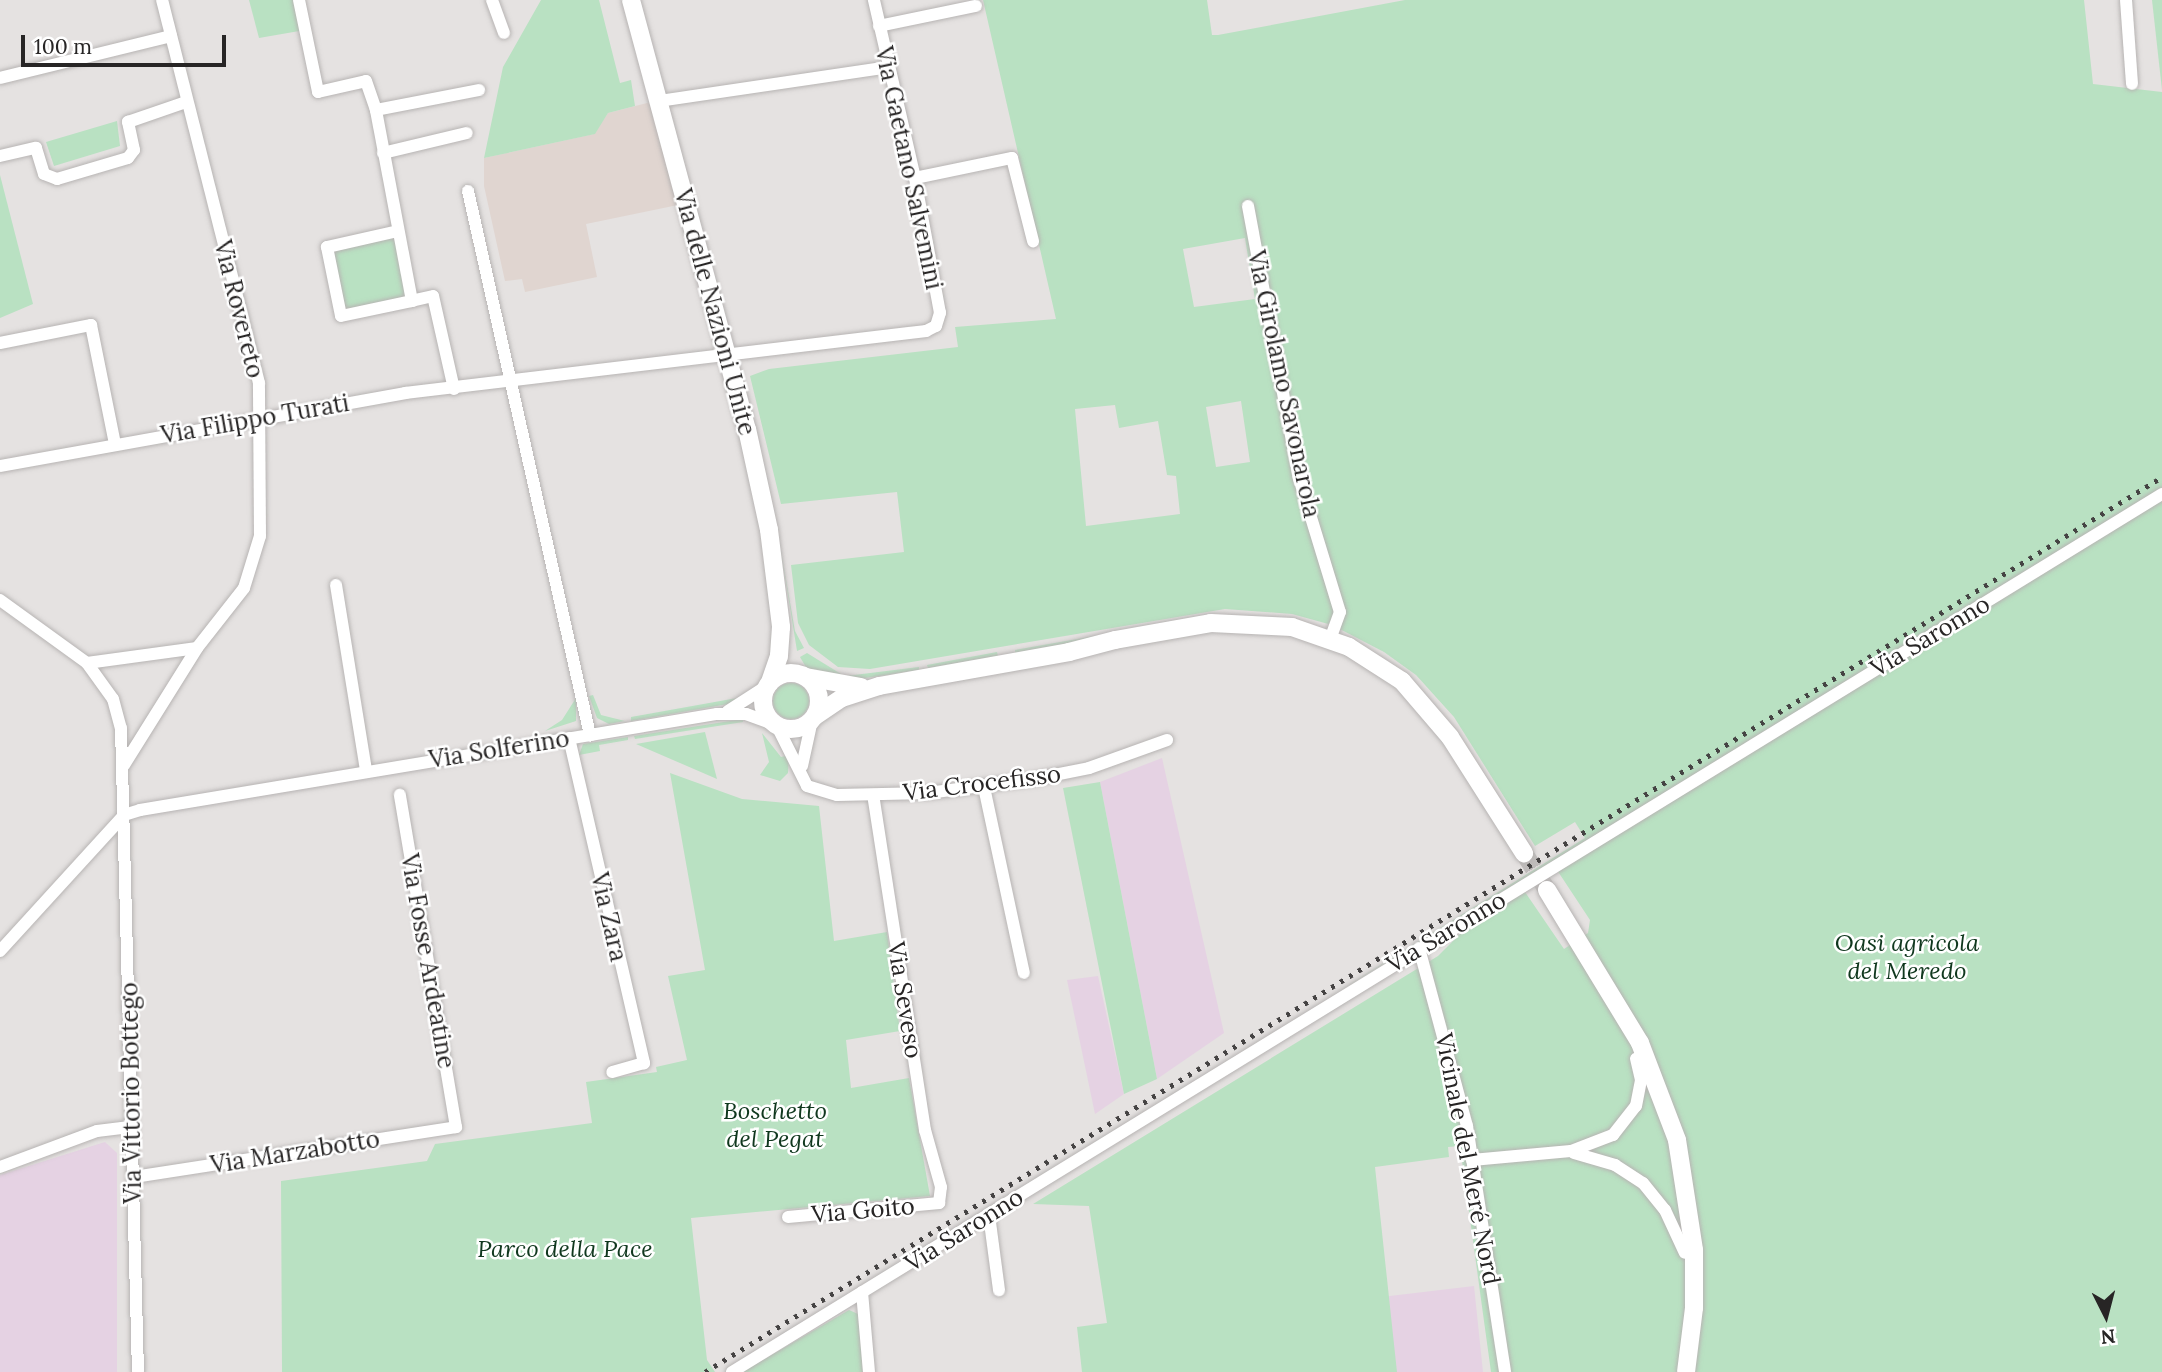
<!DOCTYPE html>
<html>
<head>
<meta charset="utf-8">
<style>
	body { margin:0 }
	#map { position:relative; width:2162px; height:1372px; overflow:hidden; background:#e5e2e1; font-family:Lora,serif }
	div>[style] { position:absolute }
	.built>* { inset:0; background:#e0d5d0 }
	.industrial>* { inset:0; background:#e5d2e3 }
	.green>* { inset:0; background:#b9e1c2 }
	.round { border-radius:50% }
	.secondary-tunnel>* { height:18px; margin-top:-9px; transform-origin:0; background:repeating-linear-gradient(90deg,#bfbcbb 0 18px,transparent 0 27px) }
	.roads { filter:drop-shadow(0 0 2px #b7b4b3) drop-shadow(0 0 2px #b7b4b3) }
	.street>* { height:12px; margin:-6px; padding:0 6px; transform-origin:6px; border-radius:6px; background:#fff }
	.secondary>* { height:18px; margin:-9px; padding:0 9px; transform-origin:9px; border-radius:9px; background:#fff }
	.secondary>.ring { margin:-9px; padding:0; box-sizing:content-box; background:none; border:18px solid #fff; border-radius:50% }
	.rail>* { height:4.5px; margin-top:-2.25px; transform-origin:0; background:repeating-linear-gradient(90deg,#454343 0 3.5px,transparent 0 10.5px) }
	span { translate:-50% -50%; white-space:nowrap; text-align:center; line-height:1.15; -webkit-text-stroke:5px #fff; paint-order:stroke }
	.street-label { font-size:24px; color:#272525 }
	.park-label { font-size:24px; color:#10381e; font-style:italic }
	.north { position:absolute; left:2071px; top:1281px; width:70px; height:70px; -webkit-text-stroke:5px #fff; paint-order:stroke; rotate:174deg; font-size:19px; font-weight:700; line-height:28px; text-align:center; color:#272525 }
	.north::after { content:''; display:block; margin:auto; width:24px; height:32px; background:#272525; clip-path:polygon(50% 0,100% 100%,50% 72%,0 100%) }
	.scale { position:absolute; left:21px; top:35px; width:205px; height:32px; box-sizing:border-box; border:4px solid #272525; border-top:0; padding-left:9px; font-size:21px; line-height:24px; white-space:nowrap; color:#272525; -webkit-text-stroke:5px #fff; paint-order:stroke }
</style>
</head>
<body>
<div id="map">
	<div class="built">
		<div style="clip-path:polygon(651px 102px,678px 205px,586px 224px,597px 277px,525px 292px,522px 279px,505px 281px,484px 186px,484px 158px,594px 134px,608px 113px)"></div>
	</div>
	<div class="industrial">
		<div style="clip-path:polygon(1162px 758px,1224px 1033px,1157px 1079px,1100px 782px)"></div>
		<div style="clip-path:polygon(1098px 976px,1124px 1094px,1095px 1114px,1067px 980px)"></div>
		<div style="clip-path:polygon(105px 1142px,117px 1153px,117px 1372px,0 1372px,0 1175px)"></div>
		<div style="clip-path:polygon(1474px 1286px,1483px 1372px,1365px 1372px,1356px 1300px)"></div>
	</div>
	<div class="green">
		<div style="clip-path:polygon(249px 0,299px 0,305px 30px,259px 38px)"></div>
		<div style="clip-path:polygon(541px 0,599px 0,620px 83px,631px 80px,635px 106px,608px 113px,595px 134px,484px 158px,503px 67px)"></div>
		<div style="clip-path:polygon(evenodd,983px 0,1207px 0,1212px 35px,1218px 35px,1405px 0,2084px 0,2093px 84px,2162px 92px,2162px 1372px,1491px 1372px,1460px 1146px,1448px 1147px,1449px 1157px,1375px 1167px,1397px 1372px,1082px 1372px,1077px 1327px,1107px 1323px,1089px 1206px,1033px 1204px,1438px 956px,1469px 925px,1525px 892px,1564px 949px,1588px 933px,1590px 920px,1557px 870px,1586px 841px,1337px 992px,1585px 838px,1575px 822px,1535px 846px,1454px 717px,1416px 675px,1384px 652px,1332px 625px,1292px 614px,1225px 609px,870px 669px,838px 667px,809px 645px,798px 623px,791px 565px,904px 552px,897px 492px,781px 504px,750px 376px,769px 369px,958px 347px,955px 327px,1056px 319px,983px 0,1245px 238px,1255px 299px,1194px 307px,1183px 249px,1245px 238px,983px 0,1241px 401px,1250px 462px,1216px 467px,1206px 407px,1241px 401px,983px 0,1115px 405px,1119px 428px,1158px 421px,1167px 475px,1176px 476px,1180px 514px,1086px 526px,1075px 409px,1115px 405px)"></div>
		<div style="clip-path:polygon(2152px 0,2162px 0,2162px 90px)"></div>
		<div style="clip-path:polygon(117px 121px,120px 146px,54px 166px,46px 142px)"></div>
		<div style="clip-path:polygon(0 175px,33px 304px,0 318px)"></div>
		<div style="clip-path:polygon(398px 231px,412px 301px,341px 316px,327px 247px)"></div>
		<div style="clip-path:polygon(780px 545px,795px 631px,804px 648px,797px 651px)"></div>
		<div style="clip-path:polygon(1186px 620px,1187px 622px,1015px 653px,1015px 650px)"></div>
		<div style="clip-path:polygon(997px 652px,998px 656px,928px 668px,927px 665px)"></div>
		<div style="clip-path:polygon(807px 653px,841px 674px,839px 681px,807px 669px,800px 657px)"></div>
		<div style="clip-path:polygon(919px 667px,919px 670px,845px 681px,846px 676px)"></div>
		<div class="round" style="left:773px;top:683px;width:36px;height:36px"></div>
		<div style="clip-path:polygon(593px 695px,601px 715px,625px 721px,609px 724px,597px 718px,589px 696px)"></div>
		<div style="clip-path:polygon(576px 698px,576px 721px,545px 731px,562px 720px)"></div>
		<div style="clip-path:polygon(737px 698px,728px 704px,631px 721px,631px 717px)"></div>
		<div style="clip-path:polygon(743px 719px,743px 722px,635px 739px,634px 736px)"></div>
		<div style="clip-path:polygon(705px 732px,717px 779px,636px 744px)"></div>
		<div style="clip-path:polygon(762px 733px,781px 757px,789px 755px,788px 773px,780px 781px,760px 775px,769px 762px)"></div>
		<div style="clip-path:polygon(628px 737px,628px 740px,599px 745px,600px 751px,579px 755px,583px 744px)"></div>
		<div style="clip-path:polygon(670px 773px,742px 799px,819px 806px,834px 941px,887px 932px,900px 1031px,846px 1040px,851px 1088px,909px 1078px,930px 1196px,691px 1218px,707px 1360px,715px 1372px,282px 1372px,281px 1181px,427px 1161px,435px 1144px,592px 1123px,586px 1082px,657px 1072px,656px 1067px,687px 1060px,668px 976px,705px 970px)"></div>
		<div style="clip-path:polygon(1100px 782px,1157px 1079px,1124px 1094px,1063px 788px)"></div>
		<div style="clip-path:polygon(849px 1310px,858px 1314px,863px 1372px,742px 1372px)"></div>
	</div>
	<div class="secondary-tunnel">
		<div style="left:1524px;top:853px;width:44px;rotate:58.1deg"></div>
	</div>
	<div class="roads">
		<div class="street">
			<div style="left:299px;top:0;width:94px;rotate:78.3deg"></div>
			<div style="left:318px;top:92px;width:49px;rotate:-12.9deg"></div>
			<div style="left:366px;top:81px;width:31px;rotate:71deg"></div>
			<div style="left:492px;top:0;width:35px;rotate:70deg"></div>
			<div style="left:2126px;top:0;width:84px;rotate:85.9deg"></div>
			<div style="left:879px;top:26px;width:99px;rotate:-11.7deg"></div>
			<div style="left:0;top:78px;width:176px;rotate:-13.8deg"></div>
			<div style="left:659px;top:101px;width:232px;rotate:-8.4deg"></div>
			<div style="left:383px;top:153px;width:86px;rotate:-13.4deg"></div>
			<div style="left:0;top:156px;width:37px;rotate:-13deg"></div>
			<div style="left:36px;top:148px;width:27px;rotate:73deg"></div>
			<div style="left:44px;top:174px;width:14px;rotate:21deg"></div>
			<div style="left:57px;top:179px;width:74px;rotate:-16.5deg"></div>
			<div style="left:128px;top:158px;width:10px;rotate:-53deg"></div>
			<div style="left:134px;top:150px;width:29px;rotate:-102deg"></div>
			<div style="left:128px;top:122px;width:61px;rotate:-19deg"></div>
			<div style="left:915px;top:178px;width:99px;rotate:-11.7deg"></div>
			<div style="left:1012px;top:158px;width:86px;rotate:75.8deg"></div>
			<div style="left:468px;top:191px;width:558px;rotate:77.36deg"></div>
			<div style="left:1248px;top:206px;width:277px;rotate:79.4deg"></div>
			<div style="left:1299px;top:478px;width:140px;rotate:73deg"></div>
			<div style="left:1340px;top:612px;width:29px;rotate:110deg"></div>
			<div style="left:398px;top:231px;width:73px;rotate:167.3deg"></div>
			<div style="left:327px;top:247px;width:70px;rotate:78.5deg"></div>
			<div style="left:341px;top:316px;width:73px;rotate:-11.9deg"></div>
			<div style="left:0;top:343px;width:93px;rotate:-11.2deg"></div>
			<div style="left:91px;top:325px;width:121px;rotate:78.6deg"></div>
			<div style="left:454px;top:389px;width:95px;rotate:-102.7deg"></div>
			<div style="left:433px;top:296px;width:22px;rotate:167deg"></div>
			<div style="left:412px;top:301px;width:194px;rotate:-100.7deg"></div>
			<div style="left:376px;top:110px;width:105px;rotate:-11deg"></div>
			<div style="left:0;top:466px;width:412px;rotate:-10.2deg"></div>
			<div style="left:405px;top:393px;width:525px;rotate:-6.79deg"></div>
			<div style="left:926px;top:331px;width:11px;rotate:-27deg"></div>
			<div style="left:936px;top:326px;width:14px;rotate:-73deg"></div>
			<div style="left:940px;top:313px;width:137px;rotate:-100.5deg"></div>
			<div style="left:915px;top:178px;width:183px;rotate:-103deg"></div>
			<div style="left:336px;top:585px;width:187px;rotate:80.8deg"></div>
			<div style="left:0;top:600px;width:107px;rotate:35.9deg"></div>
			<div style="left:87px;top:663px;width:44px;rotate:54.2deg"></div>
			<div style="left:113px;top:699px;width:30px;rotate:75deg"></div>
			<div style="left:121px;top:728px;width:644px;rotate:88.49deg"></div>
			<div style="left:87px;top:663px;width:111px;rotate:-7.8deg"></div>
			<div style="left:728px;top:711px;width:46px;rotate:-32.7deg"></div>
			<div style="left:777px;top:726px;width:67px;rotate:63.4deg"></div>
			<div style="left:807px;top:786px;width:31px;rotate:17deg"></div>
			<div style="left:837px;top:795px;width:91px;rotate:-1.3deg"></div>
			<div style="left:928px;top:793px;width:107px;rotate:-7.5deg"></div>
			<div style="left:1034px;top:779px;width:56px;rotate:-11.3deg"></div>
			<div style="left:1089px;top:768px;width:83px;rotate:-19.7deg"></div>
			<div style="left:569px;top:738px;width:334px;rotate:77deg"></div>
			<div style="left:644px;top:1063px;width:33px;rotate:164deg"></div>
			<div style="left:124px;top:765px;width:138px;rotate:-58deg"></div>
			<div style="left:197px;top:648px;width:76px;rotate:-51.9deg"></div>
			<div style="left:244px;top:588px;width:54px;rotate:-72.9deg"></div>
			<div style="left:260px;top:536px;width:153px;rotate:-90.4deg"></div>
			<div style="left:259px;top:383px;width:395px;rotate:-104.2deg"></div>
			<div style="left:802px;top:766px;width:47px;rotate:-77.7deg"></div>
			<div style="left:984px;top:787px;width:190px;rotate:77.9deg"></div>
			<div style="left:1419px;top:948px;width:184px;rotate:74.9deg"></div>
			<div style="left:1467px;top:1126px;width:249px;rotate:81.2deg"></div>
			<div style="left:0;top:951px;width:184px;rotate:-47.6deg"></div>
			<div style="left:124px;top:815px;width:17px;rotate:-17deg"></div>
			<div style="left:140px;top:810px;width:585px;rotate:-9.45deg"></div>
			<div style="left:717px;top:714px;width:29px"></div>
			<div style="left:746px;top:714px;width:30px;rotate:20deg"></div>
			<div style="left:1574px;top:1153px;width:43px;rotate:16.3deg"></div>
			<div style="left:1615px;top:1165px;width:33px;rotate:33deg"></div>
			<div style="left:1643px;top:1183px;width:35px;rotate:51deg"></div>
			<div style="left:1665px;top:1210px;width:47px;rotate:65.1deg"></div>
			<div style="left:1472px;top:1160px;width:99px;rotate:-5.2deg"></div>
			<div style="left:1571px;top:1151px;width:45px;rotate:-20.9deg"></div>
			<div style="left:1613px;top:1135px;width:37px;rotate:-52deg"></div>
			<div style="left:1636px;top:1106px;width:26px;rotate:-79deg"></div>
			<div style="left:1641px;top:1080px;width:22px;rotate:-103deg"></div>
			<div style="left:0;top:1167px;width:103px;rotate:-20.4deg"></div>
			<div style="left:97px;top:1131px;width:35px;rotate:-7deg"></div>
			<div style="left:134px;top:1177px;width:326px;rotate:-8.8deg"></div>
			<div style="left:456px;top:1127px;width:337px;rotate:-99.6deg"></div>
			<div style="left:989px;top:1215px;width:76px;rotate:82.4deg"></div>
			<div style="left:788px;top:1217px;width:152px;rotate:-5.3deg"></div>
			<div style="left:939px;top:1203px;width:16px;rotate:-83deg"></div>
			<div style="left:941px;top:1187px;width:59px;rotate:-105.7deg"></div>
			<div style="left:925px;top:1130px;width:338px;rotate:-98.8deg"></div>
			<div style="left:862px;top:1292px;width:80px;rotate:85deg"></div>
			<div style="left:732px;top:1372px;width:1678px;rotate:-31.55deg"></div>
		</div>
		<div class="secondary">
			<div style="left:631px;top:0;width:444px;rotate:74.9deg"></div>
			<div style="left:747px;top:429px;width:103px;rotate:77.7deg"></div>
			<div style="left:769px;top:530px;width:98px;rotate:82.9deg"></div>
			<div style="left:781px;top:627px;width:29px;rotate:94deg"></div>
			<div style="left:779px;top:656px;width:28px;rotate:109deg"></div>
			<div class="ring" style="left:763px;top:673px;width:38px;height:38px"></div>
			<div style="left:806px;top:677px;width:56px;rotate:10.3deg"></div>
			<div style="left:815px;top:716px;width:32px;rotate:-34deg"></div>
			<div style="left:842px;top:698px;width:39px;rotate:-18deg"></div>
			<div style="left:879px;top:686px;width:193px;rotate:-10.1deg"></div>
			<div style="left:1069px;top:652px;width:48px;rotate:-14.6deg"></div>
			<div style="left:1115px;top:640px;width:97px;rotate:-10deg"></div>
			<div style="left:1211px;top:623px;width:81px;rotate:2.8deg"></div>
			<div style="left:1292px;top:627px;width:60px;rotate:19.3deg"></div>
			<div style="left:1349px;top:647px;width:63px;rotate:32.7deg"></div>
			<div style="left:1402px;top:681px;width:74px;rotate:49.4deg"></div>
			<div style="left:1450px;top:737px;width:138px;rotate:57.5deg"></div>
			<div style="left:1547px;top:890px;width:179px;rotate:58.7deg"></div>
			<div style="left:1640px;top:1043px;width:104px;rotate:69.1deg"></div>
			<div style="left:1677px;top:1140px;width:111px;rotate:81.2deg"></div>
			<div style="left:1694px;top:1250px;width:58px;rotate:90deg"></div>
			<div style="left:1694px;top:1308px;width:64px;rotate:97.1deg"></div>
		</div>
	</div>
	<div class="rail">
		<div style="left:705px;top:1372px;width:1710px;rotate:-31.56deg"></div>
	</div>
	<div class="street-label">
		<span style="left:909px;top:168px;rotate:78deg">Via Gaetano Salvemini</span>
		<span style="left:239px;top:309px;rotate:76deg">Via Rovereto</span>
		<span style="left:715px;top:312px;rotate:75deg">Via delle Nazioni Unite</span>
		<span style="left:1284px;top:384px;rotate:78deg">Via Girolamo Savonarola</span>
		<span style="left:255px;top:419px;rotate:-10deg">Via Filippo Turati</span>
		<span style="left:1930px;top:636px;rotate:-31deg">Via Saronno</span>
		<span style="left:499px;top:749px;rotate:-9deg">Via Solferino</span>
		<span style="left:982px;top:783px;rotate:-7deg">Via Crocefisso</span>
		<span style="left:609px;top:917px;rotate:77deg">Via Zara</span>
		<span style="left:1446px;top:932px;rotate:-31deg">Via Saronno</span>
		<span style="left:428px;top:961px;rotate:80deg">Via Fosse Ardeatine</span>
		<span style="left:905px;top:1000px;rotate:81deg">Via Seveso</span>
		<span style="left:131px;top:1093px;rotate:-91deg">Via Vittorio Bottego</span>
		<span style="left:295px;top:1152px;rotate:-9deg">Via Marzabotto</span>
		<span style="left:1468px;top:1159px;rotate:79deg">Vicinale del Meré Nord</span>
		<span style="left:863px;top:1210px;rotate:-5deg">Via Goito</span>
		<span style="left:964px;top:1230px;rotate:-32deg">Via Saronno</span>
	</div>
	<div class="park-label">
		<span style="left:1907px;top:957px">Oasi agricola<br>del Meredo</span>
		<span style="left:775px;top:1125px">Boschetto<br>del Pegat</span>
		<span style="left:565px;top:1249px">Parco della Pace</span>
	</div>
	<div class="north">N</div>
	<div class="scale">100 m</div>
</div>
</body>
</html>
